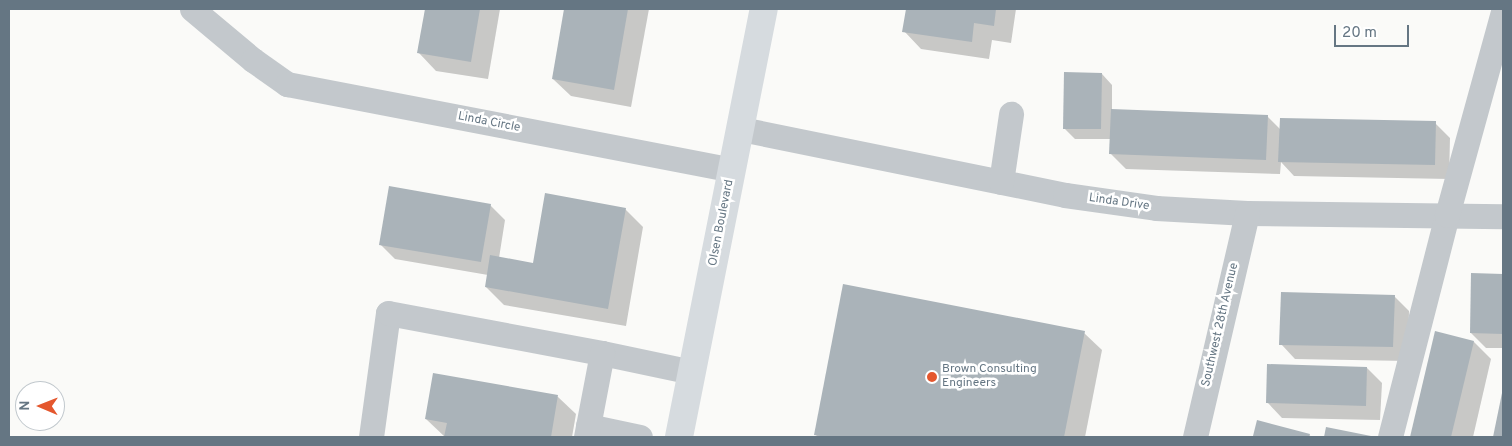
<!DOCTYPE html>
<html>
<head>
<meta charset="utf-8">
<style>
	body { margin:0 }
	#map { position:relative; width:1512px; height:446px; overflow:hidden; background:#fafaf8; font-family:Overpass,sans-serif }
	div>[style] { position:absolute }
	.shadow>* { inset:0; background:#0003 }
	.building>* { inset:0; background:#aab3b9 }
	.minor>* { height:25px; margin:-12.5px; padding:0 12.5px; transform-origin:12.5px; border-radius:12.5px; background:#c3c8cc }
	.major>* { height:28px; margin:-14px; padding:0 14px; transform-origin:14px; border-radius:14px; background:#d6dbdf }
	.dots>* { width:14px; height:14px; translate:-50% -50%; box-sizing:border-box; border:2px solid #fff; border-radius:50% }
	span { translate:-50% -50%; white-space:nowrap; text-align:center; line-height:1.15; -webkit-text-stroke:5px #fff; paint-order:stroke }
	.street-label { font-size:12px; color:#657683 }
	.poi-label { font-size:12px; color:#657683 }
	.left { translate:0 -50%; text-align:left }
	.frame { position:absolute; inset:0; border:10px solid #657683; pointer-events:none }
	.north { position:absolute; left:15px; top:381px; width:50px; height:50px; box-sizing:border-box; background:#fff; border:1px solid #c1c8cd; border-radius:50%; rotate:271deg; font-size:14px; font-weight:700; line-height:20px; text-align:center; color:#657683 }
	.north::after { content:''; display:block; margin:auto; width:18px; height:22px; background:#e4572e; clip-path:polygon(50% 0,100% 100%,50% 72%,0 100%) }
	.scale { position:absolute; left:1334px; top:25px; width:75px; height:22px; box-sizing:border-box; border:2px solid #657683; border-top:0; padding-left:6px; font-size:15px; line-height:18px; white-space:nowrap; color:#657683; -webkit-text-stroke:4px #fff; paint-order:stroke }
</style>
</head>
<body>
<div id="map">
	<div class="shadow">
		<div style="clip-path:polygon(426px 9px,500px 9px,488px 79px,436px 71px,419px 53px)"></div>
		<div style="clip-path:polygon(566px 9px,649px 9px,631px 107px,571px 96px,553px 79px)"></div>
		<div style="clip-path:polygon(907px 9px,1016px 9px,1011px 43px,992px 40px,989px 59px,921px 49px,904px 31px)"></div>
		<div style="clip-path:polygon(1102px 74px,1112px 85px,1112px 110px,1267px 116px,1280px 129px,1435px 123px,1450px 138px,1449px 179px,1294px 176px,1281px 162px,1280px 174px,1126px 169px,1111px 154px,1111px 139px,1075px 139px,1064px 128px)"></div>
		<div style="clip-path:polygon(490px 205px,505px 220px,499px 258px,534px 264px,625px 209px,643px 227px,626px 326px,504px 305px,486px 287px,488px 275px,395px 259px,380px 244px)"></div>
		<div style="clip-path:polygon(1472px 275px,1503px 275px,1503px 348px,1486px 348px,1471px 333px)"></div>
		<div style="clip-path:polygon(1394px 296px,1409px 311px,1408px 361px,1295px 359px,1281px 344px)"></div>
		<div style="clip-path:polygon(1084px 333px,1102px 350px,1085px 437px,818px 437px,815px 434px)"></div>
		<div style="clip-path:polygon(1436px 333px,1474px 342px,1491px 359px,1473px 437px,1411px 437px)"></div>
		<div style="clip-path:polygon(1367px 368px,1382px 383px,1380px 420px,1282px 418px,1268px 403px)"></div>
		<div style="clip-path:polygon(434px 374px,558px 397px,576px 414px,572px 437px,445px 437px,426px 419px)"></div>
		<div style="clip-path:polygon(1503px 395px,1503px 437px,1494px 437px)"></div>
		<div style="clip-path:polygon(1309px 435px,1312px 437px,1254px 436px)"></div>
	</div>
	<div class="building">
		<div style="clip-path:polygon(425px 9px,480px 9px,471px 62px,417px 53px)"></div>
		<div style="clip-path:polygon(564px 9px,628px 9px,614px 90px,552px 79px)"></div>
		<div style="clip-path:polygon(906px 9px,996px 9px,994px 26px,974px 23px,972px 42px,902px 32px)"></div>
		<div style="clip-path:polygon(1064px 72px,1102px 73px,1101px 129px,1063px 129px)"></div>
		<div style="clip-path:polygon(1111px 109px,1268px 115px,1266px 160px,1109px 154px)"></div>
		<div style="clip-path:polygon(1280px 118px,1436px 121px,1435px 165px,1278px 162px)"></div>
		<div style="clip-path:polygon(389px 186px,491px 204px,481px 262px,379px 245px)"></div>
		<div style="clip-path:polygon(545px 193px,626px 208px,608px 309px,485px 287px,490px 255px,533px 263px)"></div>
		<div style="clip-path:polygon(1471px 273px,1503px 274px,1503px 334px,1470px 333px)"></div>
		<div style="clip-path:polygon(843px 284px,1085px 331px,1064px 437px,826px 437px,814px 435px)"></div>
		<div style="clip-path:polygon(1281px 292px,1395px 295px,1393px 347px,1279px 345px)"></div>
		<div style="clip-path:polygon(1435px 331px,1474px 341px,1451px 437px,1410px 437px)"></div>
		<div style="clip-path:polygon(1267px 364px,1367px 367px,1366px 406px,1266px 403px)"></div>
		<div style="clip-path:polygon(433px 373px,558px 395px,551px 437px,444px 437px,447px 423px,425px 419px)"></div>
		<div style="clip-path:polygon(1502px 393px,1503px 437px,1493px 437px)"></div>
		<div style="clip-path:polygon(1257px 420px,1310px 434px,1309px 437px,1253px 436px)"></div>
		<div style="clip-path:polygon(1326px 427px,1371px 436px,1370px 437px,1324px 437px)"></div>
	</div>
	<div class="minor">
		<div style="left:192px;top:9px;width:80px;rotate:39.9deg"></div>
		<div style="left:253px;top:60px;width:42px;rotate:35.2deg"></div>
		<div style="left:287px;top:84px;width:453px;rotate:10.9deg"></div>
		<div style="left:741px;top:129px;width:331px;rotate:11.5deg"></div>
		<div style="left:1065px;top:195px;width:92px;rotate:8.1deg"></div>
		<div style="left:1156px;top:208px;width:91px;rotate:3.1deg"></div>
		<div style="left:1247px;top:213px;width:256px;rotate:0.7deg"></div>
		<div style="left:1001px;top:182px;width:69px;rotate:-81.6deg"></div>
		<div style="left:602px;top:353px;width:92px;rotate:11.9deg"></div>
		<div style="left:588px;top:426px;width:53px;rotate:11.9deg"></div>
		<div style="left:371px;top:437px;width:125px;rotate:-82.2deg"></div>
		<div style="left:388px;top:313px;width:218px;rotate:10.6deg"></div>
		<div style="left:602px;top:353px;width:86px;rotate:100.8deg"></div>
		<div style="left:1195px;top:437px;width:230px;rotate:-76.9deg"></div>
		<div style="left:1390px;top:437px;width:229px;rotate:-75.6deg"></div>
		<div style="left:1447px;top:215px;width:211px;rotate:-74.6deg"></div>
	</div>
	<div class="major">
		<div style="left:679px;top:437px;width:436px;rotate:-78.8deg"></div>
	</div>
	<div class="dots">
		<div style="left:932px;top:377px;background:#e4572e"></div>
	</div>
	<div class="street-label">
		<span style="left:489px;top:123px;rotate:11deg">Linda Circle</span>
		<span style="left:1119px;top:203px;rotate:8deg">Linda Drive</span>
		<span style="left:722px;top:223px;rotate:-79deg">Olsen Boulevard</span>
		<span style="left:1221px;top:325px;rotate:-77deg">Southwest 28th Avenue</span>
	</div>
	<div class="poi-label">
		<span class="left" style="left:942px;top:377px">Brown Consulting<br>Engineers</span>
	</div>
	<div class="frame"></div>
	<div class="north">N</div>
	<div class="scale">20 m</div>
</div>
</body>
</html>
